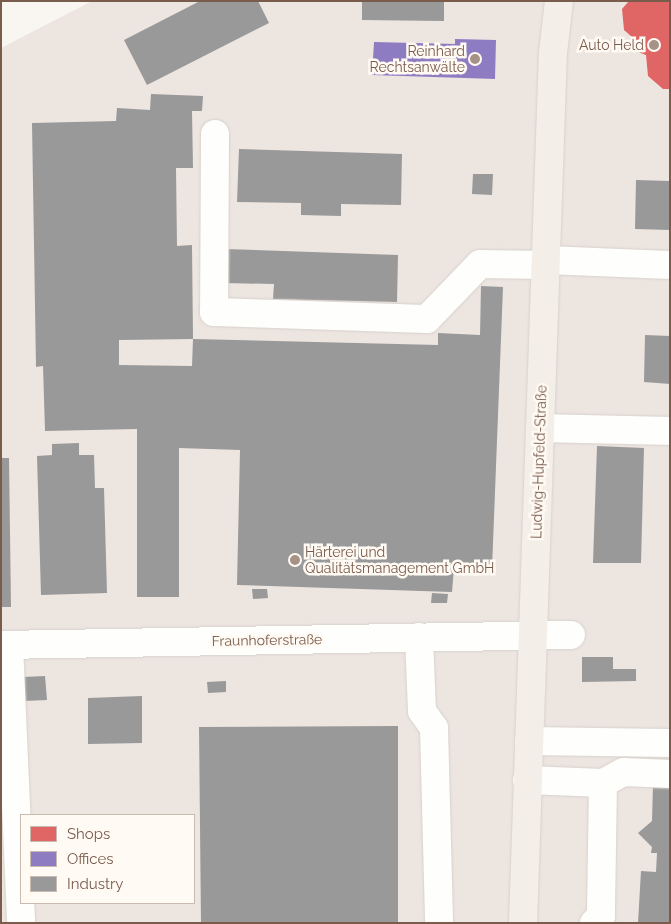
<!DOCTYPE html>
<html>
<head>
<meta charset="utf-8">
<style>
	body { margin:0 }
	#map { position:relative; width:671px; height:924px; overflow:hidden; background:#f9f5f0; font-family:Raleway,sans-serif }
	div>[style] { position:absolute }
	.industrial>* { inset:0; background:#ede5e0 }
	.shops>* { inset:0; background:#e06666 }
	.offices>* { inset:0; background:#8e7cc3 }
	.industry>* { inset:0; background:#999 }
	.roads { filter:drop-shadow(0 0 1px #d7d1cb) drop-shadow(0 0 1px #d7d1cb) }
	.minor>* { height:28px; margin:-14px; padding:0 14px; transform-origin:14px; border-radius:14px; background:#fefefd }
	.major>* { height:28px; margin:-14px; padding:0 14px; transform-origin:14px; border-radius:14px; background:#f3eee8 }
	.dots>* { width:14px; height:14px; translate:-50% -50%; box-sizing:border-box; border:2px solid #fffaf3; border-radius:50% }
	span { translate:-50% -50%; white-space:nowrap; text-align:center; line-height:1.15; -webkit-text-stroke:5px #fffaf3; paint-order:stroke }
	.poi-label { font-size:14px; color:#7a5c4d }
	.right { translate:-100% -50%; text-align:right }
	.left { translate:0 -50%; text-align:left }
	.street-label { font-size:14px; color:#7a5c4d }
	.frame { position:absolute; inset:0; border:2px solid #7a5c4d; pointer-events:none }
	.legend { position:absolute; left:20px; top:814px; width:175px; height:90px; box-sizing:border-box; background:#fffaf3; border:1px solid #cabbb1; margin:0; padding:6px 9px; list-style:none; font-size:15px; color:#7a5c4d }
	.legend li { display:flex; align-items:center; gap:10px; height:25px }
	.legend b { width:25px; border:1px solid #cabbb1 }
</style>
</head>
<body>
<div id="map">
	<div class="industrial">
		<div style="clip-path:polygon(evenodd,92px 1px,670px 1px,670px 923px,1px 923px,1px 48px,92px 1px,21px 815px,194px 815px,194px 903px,21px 903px,21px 815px)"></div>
	</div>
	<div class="shops">
		<div style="clip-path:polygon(629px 1px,670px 1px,670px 89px,663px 89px,648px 76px,646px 55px,638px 52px,640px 44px,624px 30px,622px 9px)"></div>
	</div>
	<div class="offices">
		<div style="clip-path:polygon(455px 39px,496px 40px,495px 79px,372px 75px,374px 42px,455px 44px)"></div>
	</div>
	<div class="industry">
		<div style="clip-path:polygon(200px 1px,258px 1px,269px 23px,147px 85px,124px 40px)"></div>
		<div style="clip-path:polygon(362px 1px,444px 1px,444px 21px,362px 20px)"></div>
		<div style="clip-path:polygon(151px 94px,203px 96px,202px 111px,192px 111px,193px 168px,176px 168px,177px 246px,192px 245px,193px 339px,119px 340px,119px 365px,192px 366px,193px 339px,438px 345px,438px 333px,480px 335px,481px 286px,503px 287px,492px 569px,454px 567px,452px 592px,237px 585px,240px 450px,179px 448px,179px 597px,137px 597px,137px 429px,45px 431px,43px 366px,36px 367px,32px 123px,116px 121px,117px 108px,150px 110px)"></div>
		<div style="clip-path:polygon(239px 149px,402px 154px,401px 205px,341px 204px,341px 216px,301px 215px,301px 203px,237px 202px)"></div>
		<div style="clip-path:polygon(473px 174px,493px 174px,492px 195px,472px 194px)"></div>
		<div style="clip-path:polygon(636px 180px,670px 181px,670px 230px,635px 229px)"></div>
		<div style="clip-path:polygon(225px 249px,398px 255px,397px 302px,273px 299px,274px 284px,224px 283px)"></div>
		<div style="clip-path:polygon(645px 335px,670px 336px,670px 384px,644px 382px)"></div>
		<div style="clip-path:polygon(79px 443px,79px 455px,94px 455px,95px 488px,104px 488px,107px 593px,41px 595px,37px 456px,52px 455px,52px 444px)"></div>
		<div style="clip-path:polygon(597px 446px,644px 448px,641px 563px,593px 563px)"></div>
		<div style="clip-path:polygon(1px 458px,9px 458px,11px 607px,1px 607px)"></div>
		<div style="clip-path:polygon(252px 589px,267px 589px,268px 598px,253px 599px)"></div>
		<div style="clip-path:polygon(432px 593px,448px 594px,447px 603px,431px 603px)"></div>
		<div style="clip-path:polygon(582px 657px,613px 657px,613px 669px,636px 669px,636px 681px,582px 682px)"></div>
		<div style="clip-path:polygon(45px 676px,47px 700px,24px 701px,23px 677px)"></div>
		<div style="clip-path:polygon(226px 681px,226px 692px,208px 693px,207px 682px)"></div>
		<div style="clip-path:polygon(142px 696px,142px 743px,88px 744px,88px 698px)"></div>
		<div style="clip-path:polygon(398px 726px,398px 923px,201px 923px,199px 727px)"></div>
		<div style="clip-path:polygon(653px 783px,670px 784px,670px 923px,638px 923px,641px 871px,656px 872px,657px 853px,651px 853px,652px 847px,638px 833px,652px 821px)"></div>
	</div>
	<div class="roads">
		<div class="minor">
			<div style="left:215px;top:134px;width:178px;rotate:90.3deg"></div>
			<div style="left:214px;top:312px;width:213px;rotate:1.9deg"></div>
			<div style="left:427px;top:319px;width:76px;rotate:-46.1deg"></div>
			<div style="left:480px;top:264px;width:66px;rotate:0.9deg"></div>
			<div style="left:546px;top:260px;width:124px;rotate:2.3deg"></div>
			<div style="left:540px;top:428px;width:130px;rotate:1.3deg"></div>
			<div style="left:419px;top:637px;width:74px;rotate:87.7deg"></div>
			<div style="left:422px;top:711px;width:21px;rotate:55deg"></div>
			<div style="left:434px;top:728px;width:195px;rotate:88.5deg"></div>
			<div style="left:1px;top:645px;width:570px;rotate:-1.01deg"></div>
			<div style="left:9px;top:645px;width:278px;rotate:87.5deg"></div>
			<div style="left:529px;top:741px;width:141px;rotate:0.8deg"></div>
			<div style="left:527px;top:780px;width:76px;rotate:2.3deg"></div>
			<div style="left:603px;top:783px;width:133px;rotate:90.9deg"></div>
			<div style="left:601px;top:916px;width:10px;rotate:135deg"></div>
			<div style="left:603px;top:783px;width:24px;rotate:-28deg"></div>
			<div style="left:624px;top:772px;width:46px;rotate:2.5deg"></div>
		</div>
		<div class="major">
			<div style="left:523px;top:923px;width:871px;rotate:-88.03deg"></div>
			<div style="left:553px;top:53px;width:52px;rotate:-83.4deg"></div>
		</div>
	</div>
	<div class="dots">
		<div style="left:654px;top:45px;background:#a69286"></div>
		<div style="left:475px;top:59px;background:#a69286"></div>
		<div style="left:295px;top:560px;background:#a69286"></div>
	</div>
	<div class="poi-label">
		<span class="right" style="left:644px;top:45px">Auto Held</span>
		<span class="right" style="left:465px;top:59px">Reinhard<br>Rechtsanwälte</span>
		<span class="left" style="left:305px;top:560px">Härterei und<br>Qualitätsmanagement GmbH</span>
	</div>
	<div class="street-label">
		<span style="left:539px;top:462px;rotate:-88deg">Ludwig-Hupfeld-Straße</span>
		<span style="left:267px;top:640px;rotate:-1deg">Fraunhoferstraße</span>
	</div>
	<div class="frame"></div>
	<ul class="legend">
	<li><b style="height:14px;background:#e06666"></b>Shops</li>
	<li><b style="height:14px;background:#8e7cc3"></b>Offices</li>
	<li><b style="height:14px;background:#999"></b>Industry</li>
	</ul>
</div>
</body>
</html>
